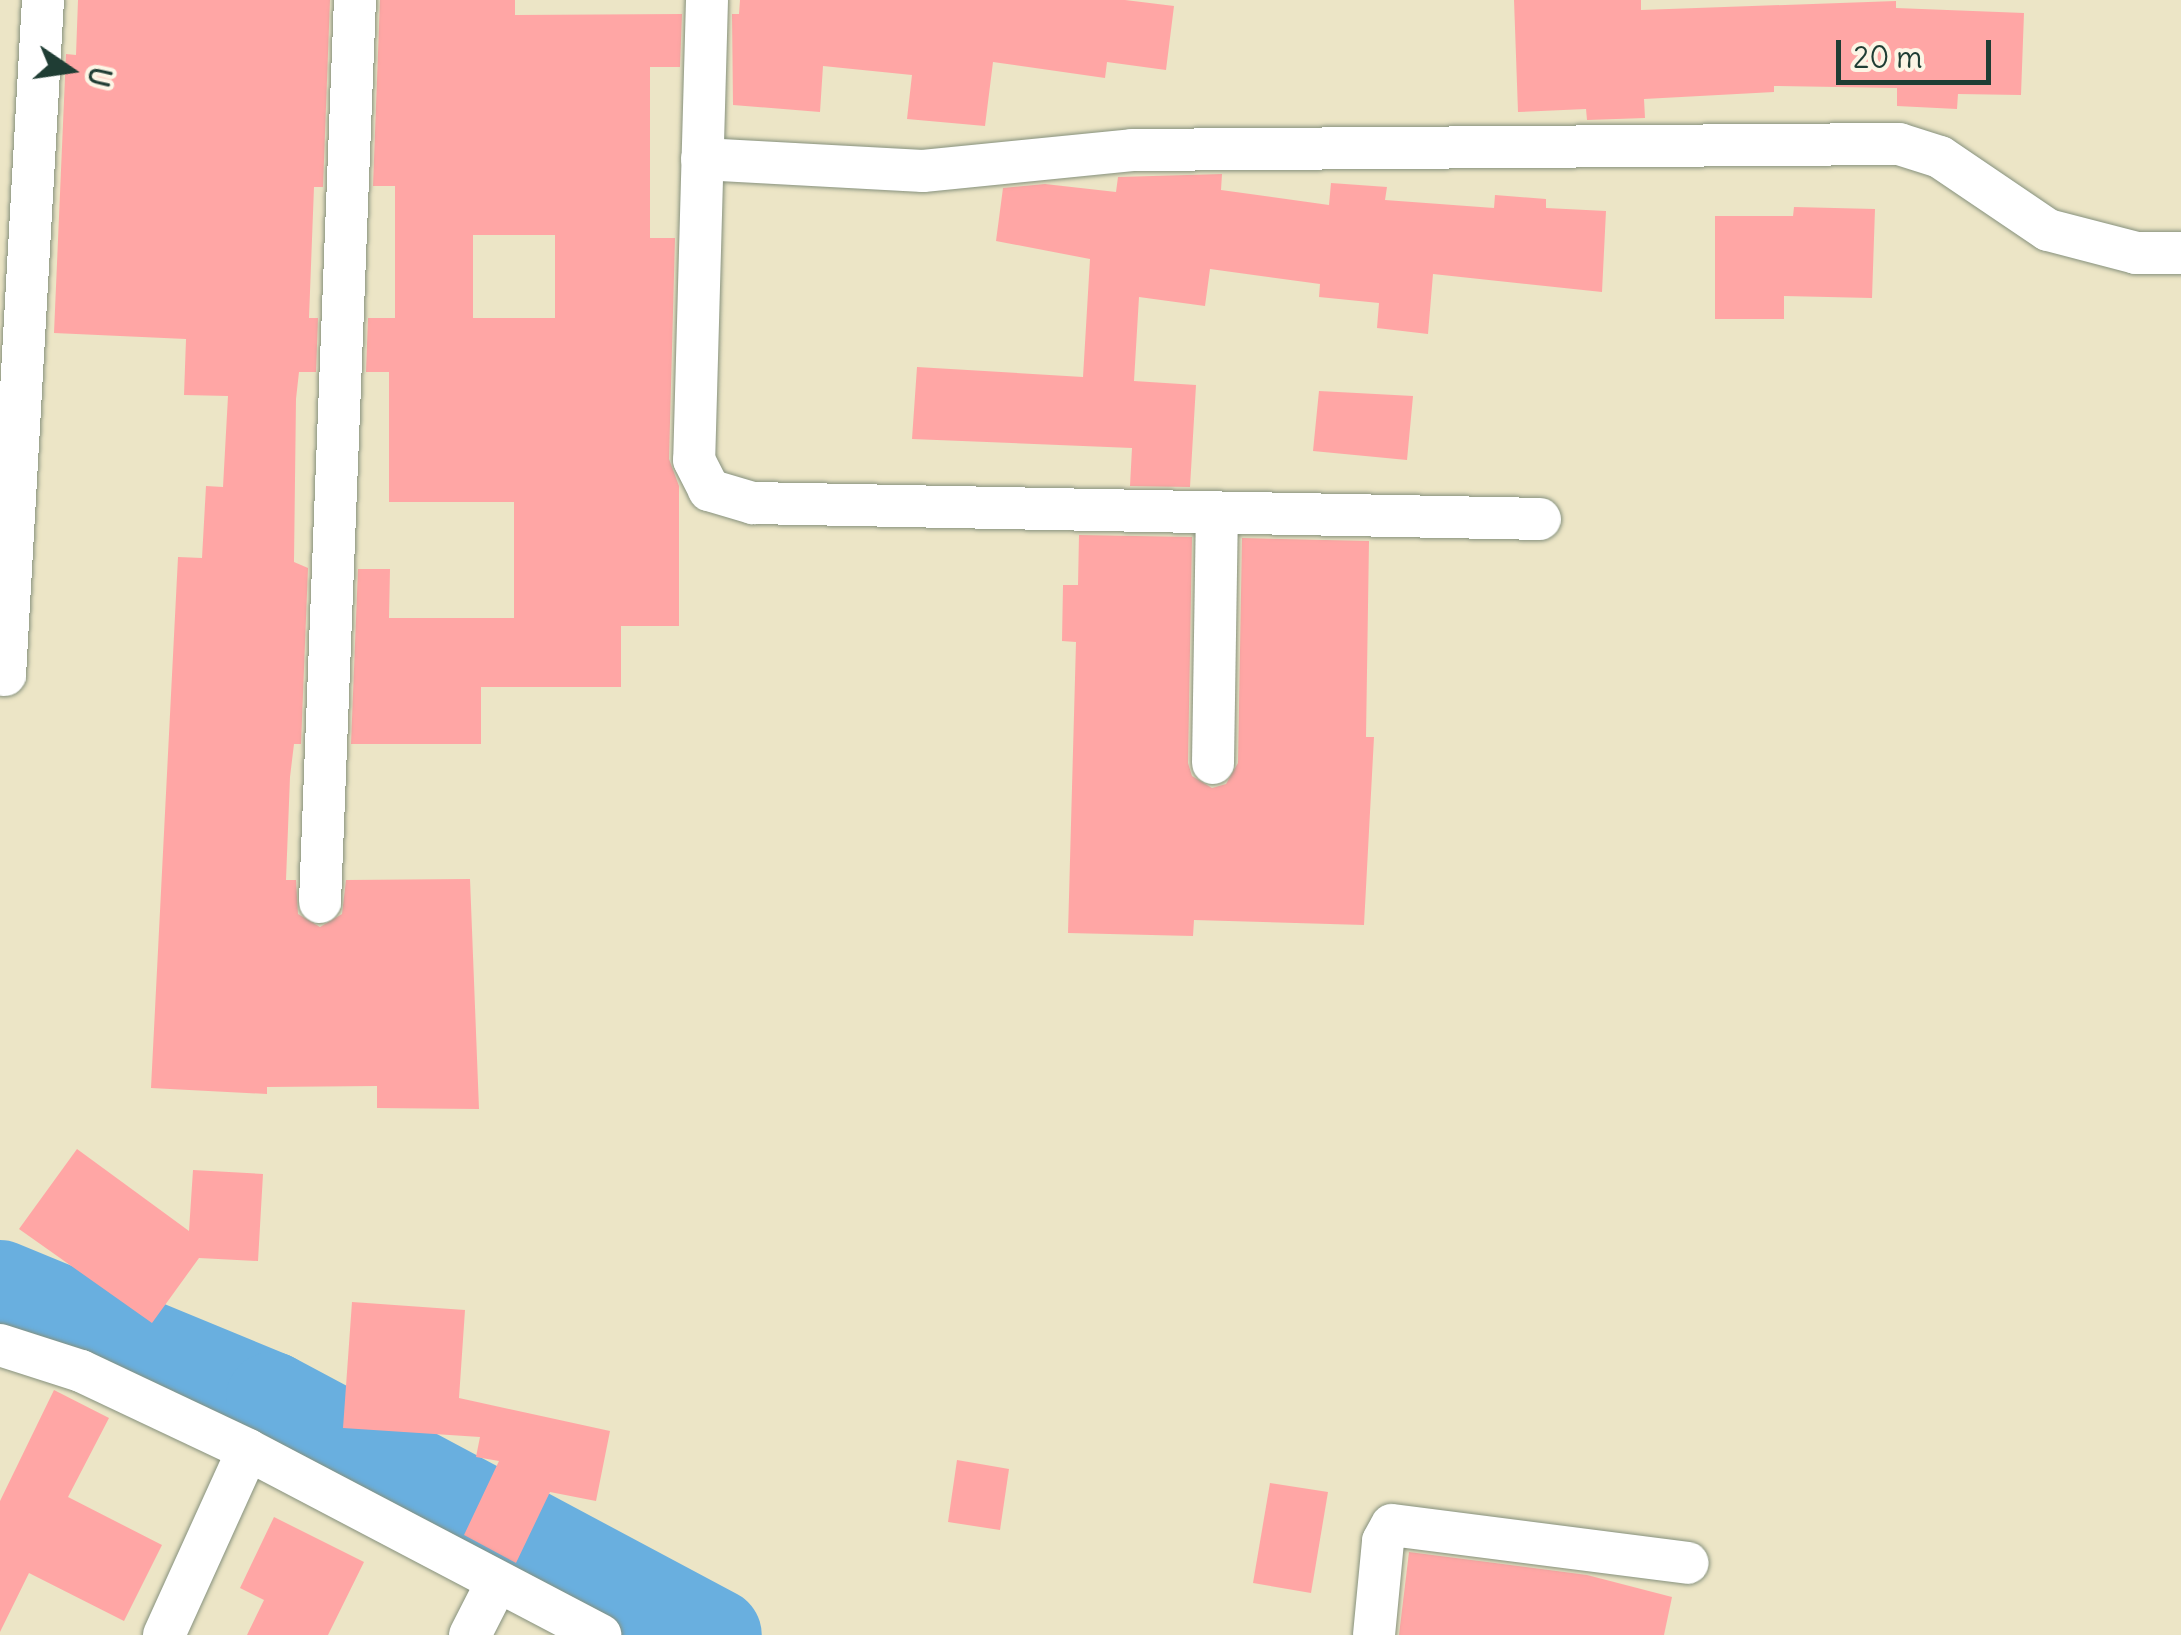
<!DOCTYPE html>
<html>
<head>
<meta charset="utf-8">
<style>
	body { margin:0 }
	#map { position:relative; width:2181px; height:1635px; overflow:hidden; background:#ece5c6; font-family:Delius,sans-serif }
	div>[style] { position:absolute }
	.river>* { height:92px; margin:-46px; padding:0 46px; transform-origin:46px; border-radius:46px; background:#69afdf }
	.building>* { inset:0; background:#ffa6a5 }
	.roads { filter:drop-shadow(0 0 2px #86917d) drop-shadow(0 0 2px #86917d) }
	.street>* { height:42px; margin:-21px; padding:0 21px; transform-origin:21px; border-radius:21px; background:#fff }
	span { translate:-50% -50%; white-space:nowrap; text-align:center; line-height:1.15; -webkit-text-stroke:9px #fcf5e5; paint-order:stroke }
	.north { position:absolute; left:20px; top:20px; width:100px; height:100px; -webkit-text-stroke:8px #fcf5e5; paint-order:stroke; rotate:103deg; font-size:28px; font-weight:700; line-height:40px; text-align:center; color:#1f3d34 }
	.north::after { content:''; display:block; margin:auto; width:35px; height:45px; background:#1f3d34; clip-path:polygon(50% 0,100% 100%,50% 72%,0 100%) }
	.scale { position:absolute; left:1836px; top:40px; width:155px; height:45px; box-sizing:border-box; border:5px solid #1f3d34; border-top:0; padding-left:12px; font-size:30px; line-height:35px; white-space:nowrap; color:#1f3d34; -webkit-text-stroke:8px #fcf5e5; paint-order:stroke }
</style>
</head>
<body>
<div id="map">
	<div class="river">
		<div style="left:0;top:1286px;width:294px;rotate:22.4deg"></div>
		<div style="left:272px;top:1398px;width:503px;rotate:28.09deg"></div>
	</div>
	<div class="building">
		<div style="clip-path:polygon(78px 0,330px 0,323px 187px,314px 187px,309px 318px,318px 318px,316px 372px,299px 372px,296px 399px,294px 562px,308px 568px,301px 744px,294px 744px,290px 777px,286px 880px,296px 880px,298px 914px,320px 927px,342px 914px,346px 880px,470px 879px,479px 1109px,377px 1108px,377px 1086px,267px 1087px,267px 1094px,151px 1088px,178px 557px,202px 558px,206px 486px,223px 487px,228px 396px,184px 395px,186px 339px,54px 333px,66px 54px,76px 55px)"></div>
		<div style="clip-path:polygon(evenodd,380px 0,515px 0,515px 15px,682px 14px,680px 67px,650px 67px,650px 238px,675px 238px,669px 459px,679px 486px,679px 626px,621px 626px,621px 687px,481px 687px,481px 744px,351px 744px,358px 569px,390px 569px,389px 618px,514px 618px,514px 502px,389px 502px,389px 372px,366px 372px,368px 318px,395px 318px,395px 186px,373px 186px,380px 0,473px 235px,555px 235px,555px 318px,473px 318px,473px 235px)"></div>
		<div style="clip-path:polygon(740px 0,1125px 0,1174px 6px,1166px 70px,1107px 62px,1105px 78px,993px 62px,985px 126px,907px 119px,912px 75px,823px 66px,820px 112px,733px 105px,732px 14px,739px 14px)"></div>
		<div style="clip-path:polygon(1514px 0,1641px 0,1641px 10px,1896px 1px,1896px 8px,2024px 13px,2021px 95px,1958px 94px,1957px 109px,1897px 106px,1897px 88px,1774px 86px,1774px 92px,1644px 99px,1645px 118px,1587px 120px,1586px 109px,1518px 112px)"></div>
		<div style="clip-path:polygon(1222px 174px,1221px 190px,1329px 205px,1331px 183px,1387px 187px,1385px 200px,1494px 208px,1495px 195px,1546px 199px,1546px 208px,1606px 211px,1602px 292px,1433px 274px,1428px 334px,1377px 328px,1379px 303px,1319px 297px,1320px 284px,1210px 269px,1205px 306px,1139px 297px,1134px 381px,1196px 385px,1190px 487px,1130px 486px,1132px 448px,912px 439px,917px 367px,1083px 377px,1090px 259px,996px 241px,1003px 188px,1045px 184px,1116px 192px,1118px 177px)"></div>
		<div style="clip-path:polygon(1794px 207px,1875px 209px,1872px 298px,1784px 296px,1784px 319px,1715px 319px,1715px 216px,1793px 216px)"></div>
		<div style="clip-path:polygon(1319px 391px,1413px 396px,1407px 460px,1313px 451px)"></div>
		<div style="clip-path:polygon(1079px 535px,1192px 537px,1188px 763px,1192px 776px,1212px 788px,1226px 784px,1238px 763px,1242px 538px,1369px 541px,1366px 737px,1374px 737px,1364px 925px,1194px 920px,1193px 936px,1068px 933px,1076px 642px,1062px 641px,1063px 585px,1078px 585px)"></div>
		<div style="clip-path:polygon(77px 1149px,189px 1231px,193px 1170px,263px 1174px,258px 1261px,199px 1258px,152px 1323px,19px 1229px)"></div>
		<div style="clip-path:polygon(352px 1302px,465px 1310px,459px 1398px,610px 1431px,596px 1501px,550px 1492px,516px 1563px,464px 1535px,499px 1461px,476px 1457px,480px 1437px,343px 1428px)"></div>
		<div style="clip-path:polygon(54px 1390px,109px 1418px,68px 1497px,162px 1545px,124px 1621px,29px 1573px,0 1632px,0 1501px)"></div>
		<div style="clip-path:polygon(957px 1460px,1009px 1469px,1000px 1530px,948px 1522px)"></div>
		<div style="clip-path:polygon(1270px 1483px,1328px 1492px,1311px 1593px,1253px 1583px)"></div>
		<div style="clip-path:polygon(274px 1517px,364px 1562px,328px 1635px,247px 1635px,264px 1600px,240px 1588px)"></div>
		<div style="clip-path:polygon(1409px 1552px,1587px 1575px,1672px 1597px,1664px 1635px,1399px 1635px)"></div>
	</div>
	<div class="roads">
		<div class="street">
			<div style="left:707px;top:0;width:460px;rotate:91.6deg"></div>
			<div style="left:694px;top:460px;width:34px;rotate:63deg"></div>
			<div style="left:709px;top:490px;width:46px;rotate:16.5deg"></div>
			<div style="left:753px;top:503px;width:787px;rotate:1.16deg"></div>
			<div style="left:702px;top:159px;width:221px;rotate:3.1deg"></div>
			<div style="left:923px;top:171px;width:210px;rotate:-5.7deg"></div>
			<div style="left:1132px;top:150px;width:767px;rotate:-0.45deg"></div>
			<div style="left:1899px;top:144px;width:43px;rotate:17.6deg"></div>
			<div style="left:1940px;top:157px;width:130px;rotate:34.1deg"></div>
			<div style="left:2048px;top:230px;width:91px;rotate:14.6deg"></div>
			<div style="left:2136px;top:253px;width:45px"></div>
			<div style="left:5px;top:675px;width:676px;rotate:-86.78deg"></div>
			<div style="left:1213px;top:763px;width:250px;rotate:-89.1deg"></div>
			<div style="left:320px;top:902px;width:903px;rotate:-87.78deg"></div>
			<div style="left:0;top:1345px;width:85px;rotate:17.8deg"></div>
			<div style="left:81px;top:1371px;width:185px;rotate:25.3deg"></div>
			<div style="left:248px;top:1450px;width:398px;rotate:27.7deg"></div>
			<div style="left:164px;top:1635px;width:203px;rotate:-65.6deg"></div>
			<div style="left:470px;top:1635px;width:59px;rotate:-63deg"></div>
			<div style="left:1374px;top:1635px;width:94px;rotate:-84.5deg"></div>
			<div style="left:1383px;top:1541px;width:18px;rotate:-61deg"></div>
			<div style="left:1392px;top:1525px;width:298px;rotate:7.3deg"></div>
		</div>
	</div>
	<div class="north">U</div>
	<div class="scale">20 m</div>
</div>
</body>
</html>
